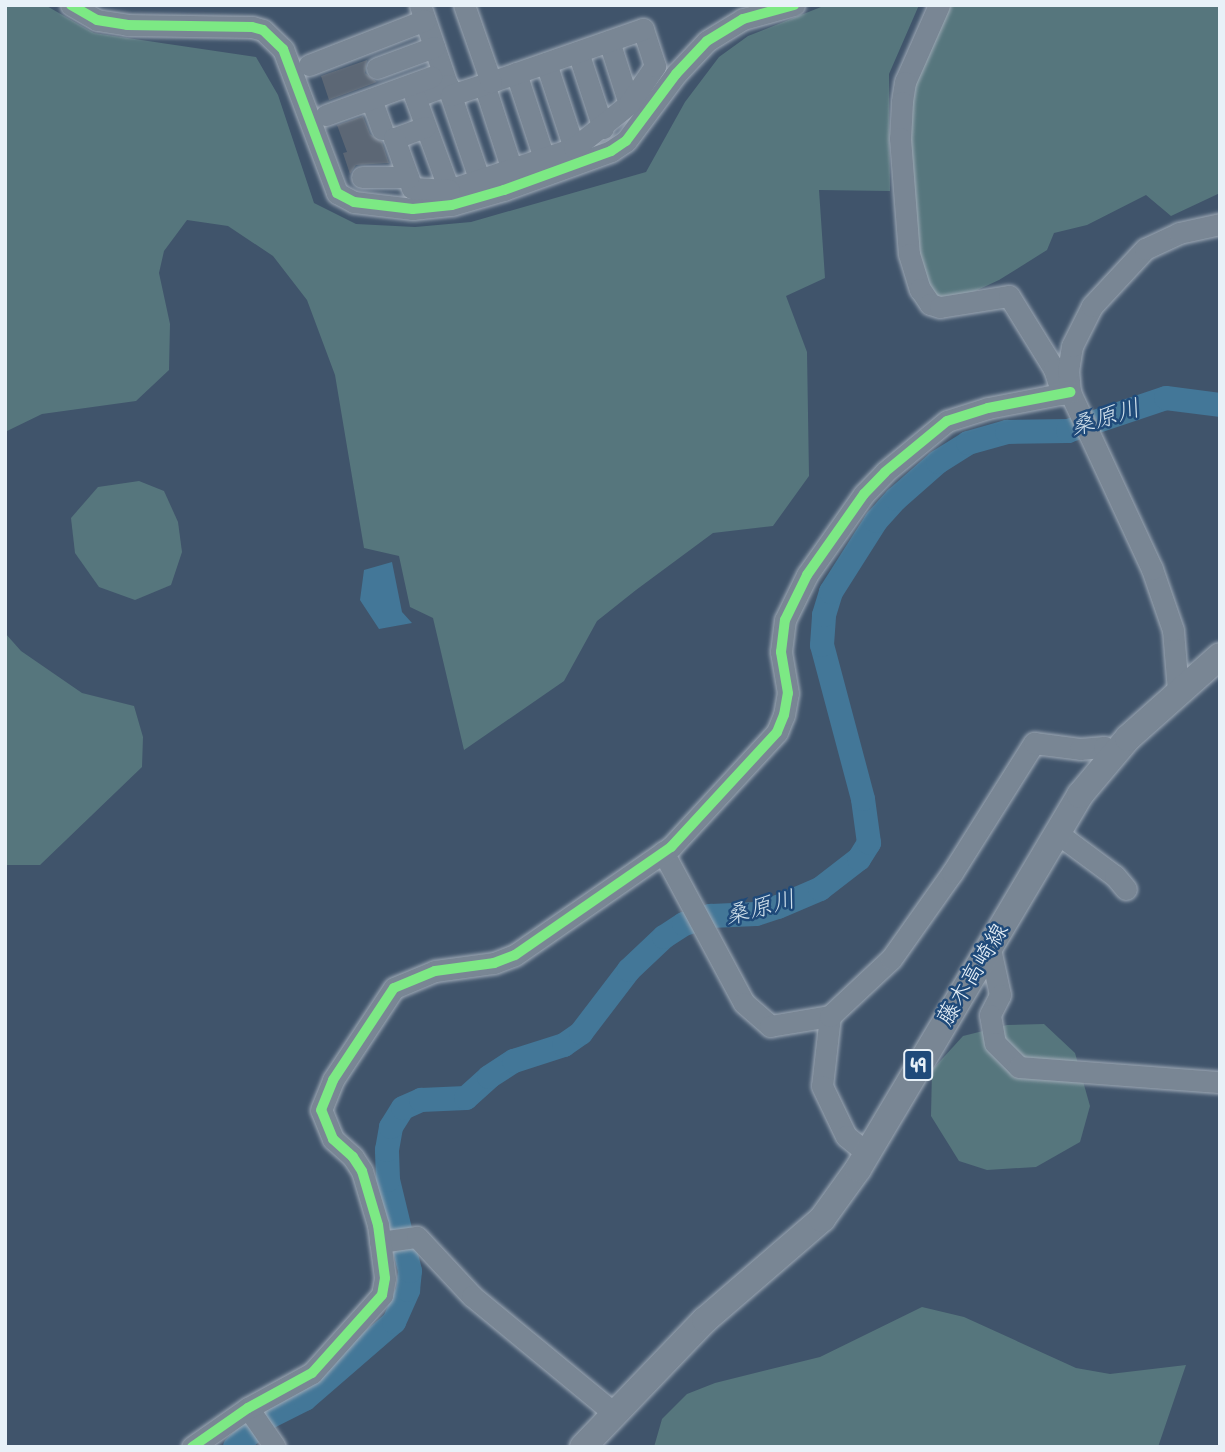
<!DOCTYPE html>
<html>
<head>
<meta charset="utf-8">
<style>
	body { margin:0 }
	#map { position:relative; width:1225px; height:1452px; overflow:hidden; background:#40546b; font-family:"Patrick Hand","Klee One",sans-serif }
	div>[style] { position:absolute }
	.green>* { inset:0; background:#56767d }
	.water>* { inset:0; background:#437798 }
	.river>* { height:24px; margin:-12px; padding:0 12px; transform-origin:12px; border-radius:12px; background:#437798 }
	.building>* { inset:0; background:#5c6775 }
	.roads { filter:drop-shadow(0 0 2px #9faab6) drop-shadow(0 0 2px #9faab6) }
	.minor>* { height:21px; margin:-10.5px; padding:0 10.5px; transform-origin:10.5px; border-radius:10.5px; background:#798694 }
	.major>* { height:26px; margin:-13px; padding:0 13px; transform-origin:13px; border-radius:13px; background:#798694 }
	.cycleway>* { height:10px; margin:-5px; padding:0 5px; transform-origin:5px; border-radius:5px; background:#7ce984 }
	span { translate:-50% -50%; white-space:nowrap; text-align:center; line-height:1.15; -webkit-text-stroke:5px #1f4a7a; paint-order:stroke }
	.shield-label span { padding:2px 5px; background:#1f4a7a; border:2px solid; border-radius:5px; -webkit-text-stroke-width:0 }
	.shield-label { font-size:21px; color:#e8f1f8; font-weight:700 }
	.street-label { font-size:23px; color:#e8f1f8 }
	.water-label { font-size:24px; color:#cfdfea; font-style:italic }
	.frame { position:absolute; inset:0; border:7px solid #e8f1f8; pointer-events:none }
</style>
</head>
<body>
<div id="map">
	<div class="green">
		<div style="clip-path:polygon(5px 5px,45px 5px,94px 33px,256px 57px,278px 95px,314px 203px,356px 224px,415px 227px,471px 222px,646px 172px,685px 102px,719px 57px,748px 36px,826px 5px,919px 5px,889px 74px,890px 191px,819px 190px,825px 278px,786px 296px,807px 352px,809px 476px,773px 526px,713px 533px,636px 590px,597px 621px,564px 681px,464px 750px,433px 618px,410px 607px,399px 556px,364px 548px,335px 375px,307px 300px,273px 256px,228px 226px,187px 220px,164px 251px,159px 273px,170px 324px,169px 370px,136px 401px,42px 414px,5px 432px)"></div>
		<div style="clip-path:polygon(946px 5px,1220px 5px,1220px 193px,1171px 216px,1146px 195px,1087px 225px,1054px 233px,1047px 250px,999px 280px,958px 299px,933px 297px,915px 250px,907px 136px,915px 75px)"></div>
		<div style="clip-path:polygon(139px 481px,164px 491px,178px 522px,182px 552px,171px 585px,135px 600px,99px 587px,75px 553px,71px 518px,98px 487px)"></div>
		<div style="clip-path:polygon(5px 633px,21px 651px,82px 693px,134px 706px,143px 737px,142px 767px,40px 865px,5px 865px)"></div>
		<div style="clip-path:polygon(1044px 1024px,1075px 1053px,1090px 1106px,1080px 1142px,1036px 1167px,987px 1170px,959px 1161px,931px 1116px,932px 1070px,963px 1036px,1007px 1025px)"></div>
		<div style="clip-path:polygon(922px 1307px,964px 1317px,1076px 1368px,1110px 1374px,1186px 1365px,1158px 1447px,654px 1447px,662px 1419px,687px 1394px,715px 1383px,820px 1357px)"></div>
	</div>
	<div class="water">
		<div style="clip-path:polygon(392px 562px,402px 612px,412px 623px,379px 629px,360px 600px,364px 570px)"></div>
	</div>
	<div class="river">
		<div style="left:235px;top:1447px;width:45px;rotate:-41.4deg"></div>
		<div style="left:269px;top:1417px;width:40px;rotate:-26.6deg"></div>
		<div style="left:305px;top:1399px;width:118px;rotate:-40.9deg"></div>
		<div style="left:394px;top:1322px;width:35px;rotate:-66deg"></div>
		<div style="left:408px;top:1290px;width:19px;rotate:-84deg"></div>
		<div style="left:410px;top:1271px;width:94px;rotate:-103.6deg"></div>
		<div style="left:388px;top:1180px;width:30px;rotate:-92deg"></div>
		<div style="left:387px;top:1150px;width:23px;rotate:-80deg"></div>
		<div style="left:391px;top:1127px;width:22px;rotate:-58deg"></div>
		<div style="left:403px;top:1108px;width:20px;rotate:-24deg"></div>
		<div style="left:421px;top:1100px;width:45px;rotate:-2.5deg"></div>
		<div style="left:466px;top:1098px;width:31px;rotate:-42deg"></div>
		<div style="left:489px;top:1077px;width:30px;rotate:-33deg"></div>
		<div style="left:514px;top:1061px;width:52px;rotate:-17.7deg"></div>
		<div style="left:564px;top:1045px;width:21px;rotate:-35deg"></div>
		<div style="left:581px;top:1033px;width:79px;rotate:-52.7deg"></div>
		<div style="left:629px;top:970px;width:48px;rotate:-43.3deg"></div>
		<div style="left:664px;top:937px;width:24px;rotate:-33deg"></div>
		<div style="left:684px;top:924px;width:28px;rotate:-17deg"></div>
		<div style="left:711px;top:916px;width:45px;rotate:-2.5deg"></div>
		<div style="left:756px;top:914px;width:23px;rotate:-18deg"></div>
		<div style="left:778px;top:907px;width:46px;rotate:-23.2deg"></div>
		<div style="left:820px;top:889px;width:49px;rotate:-37.6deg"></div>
		<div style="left:859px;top:859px;width:19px;rotate:-58deg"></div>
		<div style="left:869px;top:843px;width:44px;rotate:-97.8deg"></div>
		<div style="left:863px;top:799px;width:159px;rotate:-104.9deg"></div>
		<div style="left:822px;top:645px;width:30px;rotate:-86deg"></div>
		<div style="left:824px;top:615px;width:24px;rotate:-73deg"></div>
		<div style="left:831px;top:592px;width:84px;rotate:-57.6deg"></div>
		<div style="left:876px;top:521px;width:30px;rotate:-48deg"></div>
		<div style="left:896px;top:499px;width:56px;rotate:-41.4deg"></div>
		<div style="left:938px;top:462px;width:36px;rotate:-32deg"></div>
		<div style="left:968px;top:443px;width:41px;rotate:-15.8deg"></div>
		<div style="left:1007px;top:432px;width:61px;rotate:-0.9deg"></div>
		<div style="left:1068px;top:431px;width:103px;rotate:-18.6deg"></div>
		<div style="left:1166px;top:398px;width:54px;rotate:7.4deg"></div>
	</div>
	<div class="building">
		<div style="clip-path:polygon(367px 60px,365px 73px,377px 82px,329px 100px,321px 76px)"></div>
		<div style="clip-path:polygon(363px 116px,370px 134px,382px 142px,389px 163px,356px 165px,350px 174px,343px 153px,347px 152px,337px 125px)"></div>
	</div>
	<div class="roads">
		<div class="minor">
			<div style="left:71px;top:5px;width:30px;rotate:30deg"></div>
			<div style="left:97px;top:20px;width:30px;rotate:9deg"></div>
			<div style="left:127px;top:25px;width:125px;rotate:0.9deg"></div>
			<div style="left:252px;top:27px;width:11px;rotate:15deg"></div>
			<div style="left:263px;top:30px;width:28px;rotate:44deg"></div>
			<div style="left:283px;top:49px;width:154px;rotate:69.4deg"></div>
			<div style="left:337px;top:193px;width:19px;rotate:28deg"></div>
			<div style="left:354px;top:202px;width:59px;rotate:6.8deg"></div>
			<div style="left:413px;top:209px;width:39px;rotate:-6deg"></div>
			<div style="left:452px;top:205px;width:54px;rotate:-16.1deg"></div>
			<div style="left:504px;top:190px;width:114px;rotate:-20deg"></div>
			<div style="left:611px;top:151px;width:18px;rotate:-34deg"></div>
			<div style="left:626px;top:141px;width:84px;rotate:-53.3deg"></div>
			<div style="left:676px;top:74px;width:45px;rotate:-46.8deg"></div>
			<div style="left:707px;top:41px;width:42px;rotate:-31.4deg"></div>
			<div style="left:743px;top:19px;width:53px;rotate:-15.4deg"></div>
			<div style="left:420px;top:5px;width:186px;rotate:71.2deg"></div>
			<div style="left:939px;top:5px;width:84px;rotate:113.8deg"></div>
			<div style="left:905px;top:82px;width:20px;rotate:99deg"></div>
			<div style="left:902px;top:102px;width:36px;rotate:93deg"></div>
			<div style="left:900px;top:138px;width:116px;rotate:85.6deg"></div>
			<div style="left:909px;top:254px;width:37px;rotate:73deg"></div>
			<div style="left:920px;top:289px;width:18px;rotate:56deg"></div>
			<div style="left:930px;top:304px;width:10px;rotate:17deg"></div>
			<div style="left:940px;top:307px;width:70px;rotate:-9.1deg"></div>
			<div style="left:1009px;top:296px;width:86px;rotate:58.3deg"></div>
			<div style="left:1054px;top:369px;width:26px;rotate:72deg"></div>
			<div style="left:609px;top:41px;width:66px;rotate:72.4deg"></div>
			<div style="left:578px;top:52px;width:80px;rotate:71.8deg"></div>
			<div style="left:546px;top:63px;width:89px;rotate:71.8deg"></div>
			<div style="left:309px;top:65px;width:124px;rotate:-21.2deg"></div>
			<div style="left:377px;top:68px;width:61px;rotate:-20.2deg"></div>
			<div style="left:516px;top:73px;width:89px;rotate:71.8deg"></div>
			<div style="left:484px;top:84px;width:90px;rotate:72deg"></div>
			<div style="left:448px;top:85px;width:35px;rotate:160deg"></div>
			<div style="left:415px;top:97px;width:99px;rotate:69.9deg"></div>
			<div style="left:449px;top:190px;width:132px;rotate:-18.6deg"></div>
			<div style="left:574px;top:148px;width:70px;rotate:-38.7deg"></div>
			<div style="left:629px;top:104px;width:46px;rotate:-55.6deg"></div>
			<div style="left:655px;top:66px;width:39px;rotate:-108deg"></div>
			<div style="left:643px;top:29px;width:161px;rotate:160.8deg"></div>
			<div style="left:451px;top:95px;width:42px;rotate:-18deg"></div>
			<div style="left:491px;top:82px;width:82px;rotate:-109.3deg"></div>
			<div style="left:371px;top:99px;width:32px;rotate:70deg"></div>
			<div style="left:326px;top:115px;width:112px;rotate:-19.9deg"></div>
			<div style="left:425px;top:127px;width:33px;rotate:160deg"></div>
			<div style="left:394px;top:138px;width:53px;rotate:70.2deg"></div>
			<div style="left:412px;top:188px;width:37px;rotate:3deg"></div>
			<div style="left:362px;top:177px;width:46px"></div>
			<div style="left:1178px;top:691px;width:61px;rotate:-94.7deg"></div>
			<div style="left:1173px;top:630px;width:65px;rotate:-109deg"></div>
			<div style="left:1152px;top:569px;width:195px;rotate:-114.9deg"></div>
			<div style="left:1070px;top:392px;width:21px;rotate:-95deg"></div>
			<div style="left:1068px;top:371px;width:25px;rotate:-81deg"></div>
			<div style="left:1072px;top:346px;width:45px;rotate:-63.4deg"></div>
			<div style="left:1092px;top:306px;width:78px;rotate:-47.1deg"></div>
			<div style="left:1145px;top:249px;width:38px;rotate:-25deg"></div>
			<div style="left:1179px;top:233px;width:42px;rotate:-12.4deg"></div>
			<div style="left:1057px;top:833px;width:72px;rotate:36.6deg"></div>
			<div style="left:1115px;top:876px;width:17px;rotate:50deg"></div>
			<div style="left:663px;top:852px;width:171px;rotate:61.8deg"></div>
			<div style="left:744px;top:1003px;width:35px;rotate:41deg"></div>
			<div style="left:770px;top:1026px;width:61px;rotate:-9.5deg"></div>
			<div style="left:830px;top:1016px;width:70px;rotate:96.5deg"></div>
			<div style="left:822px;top:1086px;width:55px;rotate:64.4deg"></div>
			<div style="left:846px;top:1136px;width:27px;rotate:39deg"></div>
			<div style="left:989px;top:944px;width:52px;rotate:77.8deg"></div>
			<div style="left:1000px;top:995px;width:22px;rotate:117deg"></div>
			<div style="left:990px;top:1015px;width:28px;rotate:80deg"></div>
			<div style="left:995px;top:1043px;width:34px;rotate:45deg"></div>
			<div style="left:1019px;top:1067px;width:202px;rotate:4.3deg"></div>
			<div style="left:830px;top:1016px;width:83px;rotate:-43.1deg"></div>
			<div style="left:891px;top:959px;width:105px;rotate:-54.7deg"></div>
			<div style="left:952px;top:873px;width:154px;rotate:-57.8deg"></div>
			<div style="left:1034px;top:743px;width:46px;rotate:7.4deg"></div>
			<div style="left:1080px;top:749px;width:24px;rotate:-5deg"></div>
			<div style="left:1104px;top:747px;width:12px;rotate:48deg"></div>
			<div style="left:380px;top:1242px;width:37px;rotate:-8deg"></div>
			<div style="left:417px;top:1237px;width:81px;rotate:47deg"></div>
			<div style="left:472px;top:1296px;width:184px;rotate:39.5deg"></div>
			<div style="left:248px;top:1408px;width:47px;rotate:55.3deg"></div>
			<div style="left:192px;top:1447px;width:68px;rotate:-34.9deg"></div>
			<div style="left:248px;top:1408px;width:73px;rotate:-28.7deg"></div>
			<div style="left:312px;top:1373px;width:105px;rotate:-48.1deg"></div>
			<div style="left:382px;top:1295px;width:17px;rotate:-80deg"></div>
			<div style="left:385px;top:1278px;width:53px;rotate:-97.5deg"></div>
			<div style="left:378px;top:1225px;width:56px;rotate:-106.5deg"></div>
			<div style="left:362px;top:1171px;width:17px;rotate:-123deg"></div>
			<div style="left:353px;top:1157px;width:27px;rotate:-138deg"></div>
			<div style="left:333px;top:1139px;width:31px;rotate:-112deg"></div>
			<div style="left:321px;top:1110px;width:32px;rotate:-68deg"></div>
			<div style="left:333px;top:1080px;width:110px;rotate:-56.5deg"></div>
			<div style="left:394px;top:988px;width:44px;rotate:-22.5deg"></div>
			<div style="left:435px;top:971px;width:60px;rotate:-7.7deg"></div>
			<div style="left:494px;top:963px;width:22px;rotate:-21deg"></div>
			<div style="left:515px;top:955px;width:190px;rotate:-34.7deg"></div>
			<div style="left:671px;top:847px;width:156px;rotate:-47.3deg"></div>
			<div style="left:777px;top:732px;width:18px;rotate:-68deg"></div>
			<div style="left:784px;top:715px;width:22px;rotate:-80deg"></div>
			<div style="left:788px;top:693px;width:42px;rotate:-99.7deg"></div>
			<div style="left:781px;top:652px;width:32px;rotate:-83deg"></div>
			<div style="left:785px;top:620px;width:50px;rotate:-63.9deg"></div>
			<div style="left:807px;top:575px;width:99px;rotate:-54.9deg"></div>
			<div style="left:864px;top:494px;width:30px;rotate:-46deg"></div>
			<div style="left:885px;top:472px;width:80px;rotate:-39.4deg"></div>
			<div style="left:947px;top:421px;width:43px;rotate:-17.6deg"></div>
			<div style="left:988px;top:408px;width:84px;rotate:-11deg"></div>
		</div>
		<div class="major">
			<div style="left:583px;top:1447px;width:176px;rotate:-46.2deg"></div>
			<div style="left:705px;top:1320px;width:155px;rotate:-40.8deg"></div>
			<div style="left:822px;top:1219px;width:62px;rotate:-54.2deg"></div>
			<div style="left:858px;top:1169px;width:435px;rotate:-59.3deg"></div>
			<div style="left:1080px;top:795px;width:75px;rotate:-49.9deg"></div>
			<div style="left:1128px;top:738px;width:123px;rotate:-41.7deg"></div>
		</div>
	</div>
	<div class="cycleway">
		<div style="left:71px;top:5px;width:30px;rotate:30deg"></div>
		<div style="left:97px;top:20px;width:30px;rotate:9deg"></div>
		<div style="left:127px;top:25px;width:125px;rotate:0.9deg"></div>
		<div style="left:252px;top:27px;width:11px;rotate:15deg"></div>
		<div style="left:263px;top:30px;width:28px;rotate:44deg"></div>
		<div style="left:283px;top:49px;width:154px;rotate:69.4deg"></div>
		<div style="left:337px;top:193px;width:19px;rotate:28deg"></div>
		<div style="left:354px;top:202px;width:59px;rotate:6.8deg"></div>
		<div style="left:413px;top:209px;width:39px;rotate:-6deg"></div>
		<div style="left:452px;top:205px;width:54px;rotate:-16.1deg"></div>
		<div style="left:504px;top:190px;width:114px;rotate:-20deg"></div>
		<div style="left:611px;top:151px;width:18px;rotate:-34deg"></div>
		<div style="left:626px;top:141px;width:84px;rotate:-53.3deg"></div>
		<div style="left:676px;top:74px;width:45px;rotate:-46.8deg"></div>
		<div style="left:707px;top:41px;width:42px;rotate:-31.4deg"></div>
		<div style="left:743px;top:19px;width:53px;rotate:-15.4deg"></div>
		<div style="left:192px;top:1447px;width:68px;rotate:-34.9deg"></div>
		<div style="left:248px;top:1408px;width:73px;rotate:-28.7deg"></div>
		<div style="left:312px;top:1373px;width:105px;rotate:-48.1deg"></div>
		<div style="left:382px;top:1295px;width:17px;rotate:-80deg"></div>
		<div style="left:385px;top:1278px;width:53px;rotate:-97.5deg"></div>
		<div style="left:378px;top:1225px;width:56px;rotate:-106.5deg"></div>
		<div style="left:362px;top:1171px;width:17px;rotate:-123deg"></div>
		<div style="left:353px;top:1157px;width:27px;rotate:-138deg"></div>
		<div style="left:333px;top:1139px;width:31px;rotate:-112deg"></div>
		<div style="left:321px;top:1110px;width:32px;rotate:-68deg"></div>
		<div style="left:333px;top:1080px;width:110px;rotate:-56.5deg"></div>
		<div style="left:394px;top:988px;width:44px;rotate:-22.5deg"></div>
		<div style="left:435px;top:971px;width:60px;rotate:-7.7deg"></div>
		<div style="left:494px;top:963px;width:22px;rotate:-21deg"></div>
		<div style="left:515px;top:955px;width:190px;rotate:-34.7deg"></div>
		<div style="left:671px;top:847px;width:156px;rotate:-47.3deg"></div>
		<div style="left:777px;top:732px;width:18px;rotate:-68deg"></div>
		<div style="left:784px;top:715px;width:22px;rotate:-80deg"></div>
		<div style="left:788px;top:693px;width:42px;rotate:-99.7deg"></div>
		<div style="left:781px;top:652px;width:32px;rotate:-83deg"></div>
		<div style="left:785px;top:620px;width:50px;rotate:-63.9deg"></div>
		<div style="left:807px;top:575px;width:99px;rotate:-54.9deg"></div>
		<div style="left:864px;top:494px;width:30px;rotate:-46deg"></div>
		<div style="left:885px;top:472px;width:80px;rotate:-39.4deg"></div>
		<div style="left:947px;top:421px;width:43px;rotate:-17.6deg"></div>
		<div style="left:988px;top:408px;width:84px;rotate:-11deg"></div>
	</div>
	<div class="shield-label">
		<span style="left:918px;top:1065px">49</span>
	</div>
	<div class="street-label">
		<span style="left:972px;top:974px;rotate:-59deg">藤木高崎線</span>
	</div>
	<div class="water-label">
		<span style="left:1105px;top:417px;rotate:-17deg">桑原川</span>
		<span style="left:760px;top:907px;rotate:-15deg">桑原川</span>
	</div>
	<div class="frame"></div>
</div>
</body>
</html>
